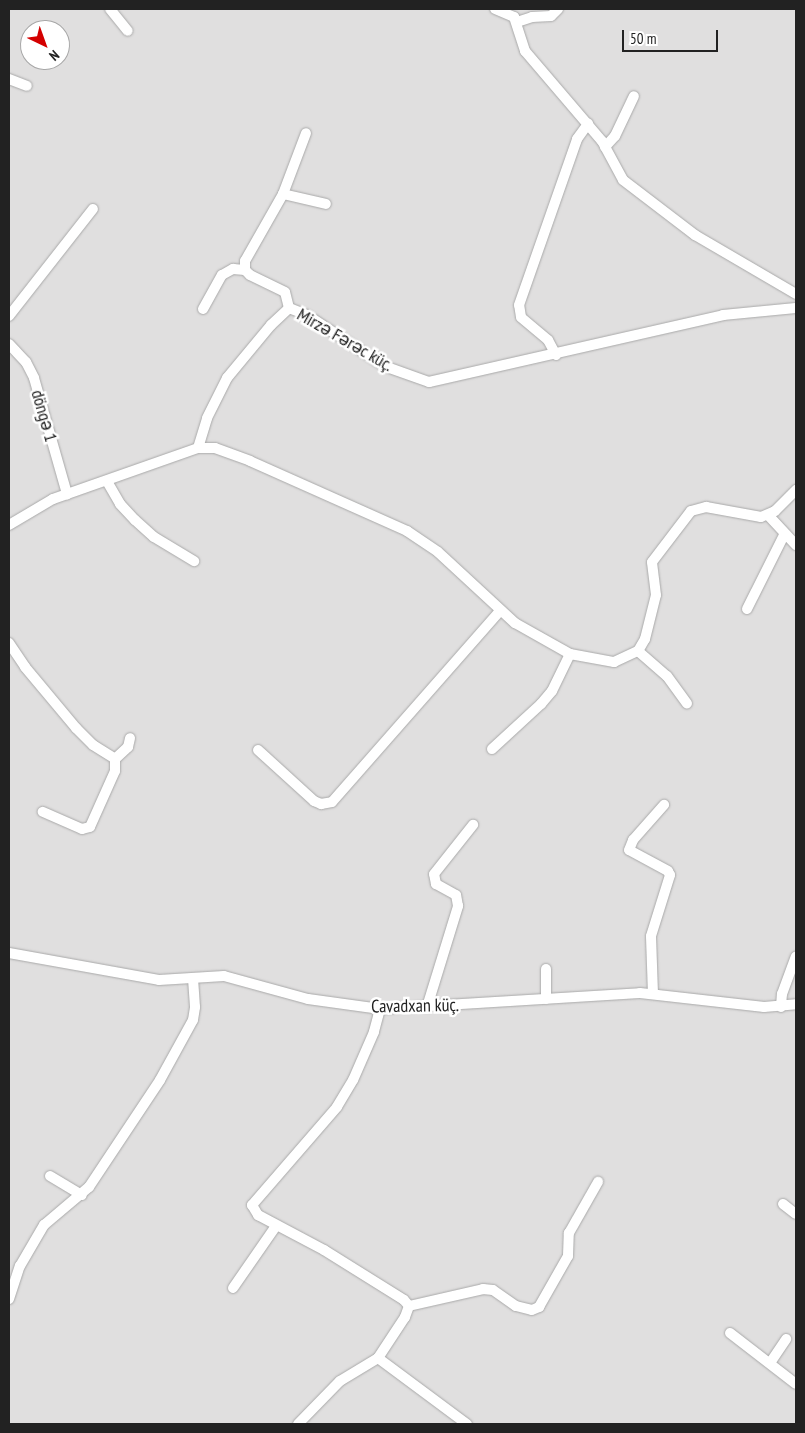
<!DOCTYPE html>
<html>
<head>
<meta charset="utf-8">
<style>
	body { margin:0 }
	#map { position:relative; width:805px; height:1433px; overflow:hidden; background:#f2efe9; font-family:"PT Sans Narrow",sans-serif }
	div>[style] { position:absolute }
	.residential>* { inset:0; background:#e0dfdf }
	.roads { filter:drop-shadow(0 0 1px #a9a9a9) drop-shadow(0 0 1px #a9a9a9) }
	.minor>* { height:10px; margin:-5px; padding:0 5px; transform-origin:5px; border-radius:5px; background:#fff }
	span { translate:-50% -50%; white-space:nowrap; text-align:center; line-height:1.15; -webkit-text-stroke:5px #fff; paint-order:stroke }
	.street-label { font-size:18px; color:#222 }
	.frame { position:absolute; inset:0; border:10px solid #222; pointer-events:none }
	.north { position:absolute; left:20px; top:20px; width:50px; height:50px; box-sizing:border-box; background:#fff; border:1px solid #a7a7a7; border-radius:50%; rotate:138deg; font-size:14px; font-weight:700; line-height:20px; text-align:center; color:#222 }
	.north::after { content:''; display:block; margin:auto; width:18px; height:22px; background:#d40000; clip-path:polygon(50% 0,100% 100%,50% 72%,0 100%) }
	.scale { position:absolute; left:622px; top:30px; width:96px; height:22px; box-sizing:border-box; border:2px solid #222; border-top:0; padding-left:6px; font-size:15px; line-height:18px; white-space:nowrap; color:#222; -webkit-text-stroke:4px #fff; paint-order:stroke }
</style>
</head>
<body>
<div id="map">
	<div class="residential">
		<div style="clip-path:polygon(evenodd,9px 9px,796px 9px,796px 1424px,9px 1424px,9px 9px,30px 30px,60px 30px,60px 60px,30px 60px,30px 30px)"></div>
	</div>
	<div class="roads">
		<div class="minor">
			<div style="left:110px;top:9px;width:28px;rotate:51deg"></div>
			<div style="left:495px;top:9px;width:21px;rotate:23deg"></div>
			<div style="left:514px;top:17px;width:36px;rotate:72deg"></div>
			<div style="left:525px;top:51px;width:118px;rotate:49.5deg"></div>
			<div style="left:602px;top:141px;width:44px;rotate:61.7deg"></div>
			<div style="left:623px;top:180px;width:91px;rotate:37.4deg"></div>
			<div style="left:695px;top:235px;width:117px;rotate:30.3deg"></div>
			<div style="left:517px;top:22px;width:16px;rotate:-18deg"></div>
			<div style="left:532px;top:17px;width:19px;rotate:-3deg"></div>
			<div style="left:551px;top:16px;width:10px;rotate:-45deg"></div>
			<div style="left:9px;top:79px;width:19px;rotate:21deg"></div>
			<div style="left:605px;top:147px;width:15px;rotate:-48deg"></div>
			<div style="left:615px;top:136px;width:44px;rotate:-64.6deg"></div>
			<div style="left:283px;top:194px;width:44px;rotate:13.1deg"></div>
			<div style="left:289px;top:308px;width:16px;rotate:-104deg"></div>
			<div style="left:285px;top:292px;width:39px;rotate:-154deg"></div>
			<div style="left:250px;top:275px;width:7px;rotate:-135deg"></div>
			<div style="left:245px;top:270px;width:9px;rotate:-90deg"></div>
			<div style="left:245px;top:261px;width:77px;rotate:-60.4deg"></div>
			<div style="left:283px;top:194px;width:65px;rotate:-69.3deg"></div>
			<div style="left:203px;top:309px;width:39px;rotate:-61deg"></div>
			<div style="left:222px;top:275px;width:13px;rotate:-29deg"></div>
			<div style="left:233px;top:269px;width:12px;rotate:5deg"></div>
			<div style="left:9px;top:316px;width:136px;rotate:-51.9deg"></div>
			<div style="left:9px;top:344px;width:25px;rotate:47deg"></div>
			<div style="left:26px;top:362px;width:18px;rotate:63deg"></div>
			<div style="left:34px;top:378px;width:121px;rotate:74.1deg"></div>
			<div style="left:556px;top:355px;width:17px;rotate:-118deg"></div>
			<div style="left:548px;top:340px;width:35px;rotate:-140deg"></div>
			<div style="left:521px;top:317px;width:12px;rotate:-99deg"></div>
			<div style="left:519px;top:305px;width:176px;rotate:-70.7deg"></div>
			<div style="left:577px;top:139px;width:19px;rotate:-54deg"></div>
			<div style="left:198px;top:448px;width:17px"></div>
			<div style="left:215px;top:448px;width:37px;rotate:20deg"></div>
			<div style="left:250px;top:461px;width:172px;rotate:24deg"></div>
			<div style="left:407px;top:531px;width:37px;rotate:34deg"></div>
			<div style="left:438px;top:552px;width:105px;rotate:42.7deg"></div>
			<div style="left:515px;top:623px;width:63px;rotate:29.4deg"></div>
			<div style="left:570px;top:654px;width:45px;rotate:10.3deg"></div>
			<div style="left:614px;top:662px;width:26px;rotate:-25deg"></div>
			<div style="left:638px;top:651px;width:14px;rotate:-60deg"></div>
			<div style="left:645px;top:639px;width:45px;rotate:-76deg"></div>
			<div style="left:656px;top:595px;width:33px;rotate:-97deg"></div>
			<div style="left:652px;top:562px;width:64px;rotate:-52.6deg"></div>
			<div style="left:691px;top:511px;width:16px;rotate:-15deg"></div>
			<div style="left:706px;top:507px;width:56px;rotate:10.3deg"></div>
			<div style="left:761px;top:517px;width:15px;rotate:-23deg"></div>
			<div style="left:775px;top:511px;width:30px;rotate:-45deg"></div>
			<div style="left:108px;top:483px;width:24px;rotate:60deg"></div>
			<div style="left:120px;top:504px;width:22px;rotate:47deg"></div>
			<div style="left:135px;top:520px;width:25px;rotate:42deg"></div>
			<div style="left:154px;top:537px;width:47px;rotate:31deg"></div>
			<div style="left:768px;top:515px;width:41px;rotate:47deg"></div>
			<div style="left:9px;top:525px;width:51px;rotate:-30.6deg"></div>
			<div style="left:53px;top:499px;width:154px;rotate:-19.4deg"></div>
			<div style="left:198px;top:448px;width:31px;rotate:-73deg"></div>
			<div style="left:207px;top:418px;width:45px;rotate:-63.4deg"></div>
			<div style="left:227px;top:378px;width:69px;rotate:-50.3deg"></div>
			<div style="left:271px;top:325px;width:25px;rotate:-43deg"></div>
			<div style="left:289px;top:308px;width:19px;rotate:21deg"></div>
			<div style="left:307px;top:315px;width:92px;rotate:33.5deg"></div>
			<div style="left:384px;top:366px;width:48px;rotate:19.6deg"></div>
			<div style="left:429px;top:382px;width:302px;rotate:-12.8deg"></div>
			<div style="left:723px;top:315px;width:73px;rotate:-5.5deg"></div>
			<div style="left:747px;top:609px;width:83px;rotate:-63.4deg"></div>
			<div style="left:9px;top:643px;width:29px;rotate:56deg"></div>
			<div style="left:25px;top:667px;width:80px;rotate:50.1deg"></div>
			<div style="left:76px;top:728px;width:24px;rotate:45deg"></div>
			<div style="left:93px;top:745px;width:26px;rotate:32deg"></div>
			<div style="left:115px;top:759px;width:12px;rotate:90deg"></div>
			<div style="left:115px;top:771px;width:61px;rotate:114.1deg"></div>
			<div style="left:90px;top:827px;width:8px;rotate:166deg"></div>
			<div style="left:82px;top:829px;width:43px;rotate:-156.4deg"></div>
			<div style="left:638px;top:651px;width:38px;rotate:41deg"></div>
			<div style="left:667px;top:676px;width:34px;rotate:54deg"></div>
			<div style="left:492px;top:749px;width:67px;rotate:-42.6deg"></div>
			<div style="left:541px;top:704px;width:17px;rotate:-50deg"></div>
			<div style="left:552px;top:691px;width:41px;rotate:-64.1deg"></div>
			<div style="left:258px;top:750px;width:76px;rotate:42.3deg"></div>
			<div style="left:314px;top:801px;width:8px;rotate:23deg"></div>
			<div style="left:321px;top:804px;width:11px;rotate:-10deg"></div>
			<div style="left:332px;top:802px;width:254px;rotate:-48.7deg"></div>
			<div style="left:115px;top:759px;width:18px;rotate:-43deg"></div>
			<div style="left:128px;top:747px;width:9px;rotate:-77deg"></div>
			<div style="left:9px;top:953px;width:152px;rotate:10.2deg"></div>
			<div style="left:159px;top:980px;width:65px;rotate:-3.5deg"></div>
			<div style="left:224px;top:976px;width:87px;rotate:15.3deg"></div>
			<div style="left:308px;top:999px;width:73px;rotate:7.9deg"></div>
			<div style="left:380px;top:1009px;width:260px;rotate:-3.5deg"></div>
			<div style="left:640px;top:993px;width:125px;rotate:6.4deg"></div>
			<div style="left:764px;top:1007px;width:32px;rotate:-5deg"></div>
			<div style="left:546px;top:969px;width:30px;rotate:90deg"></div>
			<div style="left:653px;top:994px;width:58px;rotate:-92deg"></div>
			<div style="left:651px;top:936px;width:64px;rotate:-72.7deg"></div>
			<div style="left:670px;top:875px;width:4px;rotate:-117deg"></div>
			<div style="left:668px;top:871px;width:44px;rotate:-151.7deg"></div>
			<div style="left:629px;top:850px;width:11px;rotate:-68deg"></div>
			<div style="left:633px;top:840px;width:47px;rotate:-48.5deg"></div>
			<div style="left:427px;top:1007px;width:106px;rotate:-72.9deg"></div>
			<div style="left:458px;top:906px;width:11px;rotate:-100deg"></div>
			<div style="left:456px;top:895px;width:23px;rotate:-151deg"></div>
			<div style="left:436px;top:884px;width:10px;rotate:-101deg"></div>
			<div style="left:434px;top:874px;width:63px;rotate:-51.5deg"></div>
			<div style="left:781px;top:1007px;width:13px;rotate:-86deg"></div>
			<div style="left:782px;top:994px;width:40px;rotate:-69.8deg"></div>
			<div style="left:380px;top:1009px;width:24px;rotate:105deg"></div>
			<div style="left:374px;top:1032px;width:52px;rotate:113.6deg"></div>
			<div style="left:353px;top:1080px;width:31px;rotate:121deg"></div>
			<div style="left:337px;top:1107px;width:130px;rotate:130.9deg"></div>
			<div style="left:252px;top:1205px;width:12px;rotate:59deg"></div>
			<div style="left:258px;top:1215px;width:75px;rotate:27.9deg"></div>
			<div style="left:324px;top:1250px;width:94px;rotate:32deg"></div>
			<div style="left:404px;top:1300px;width:8px;rotate:50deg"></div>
			<div style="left:409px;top:1306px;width:12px;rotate:110deg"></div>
			<div style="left:405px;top:1317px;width:49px;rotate:123.4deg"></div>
			<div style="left:378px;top:1358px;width:111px;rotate:36.6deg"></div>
			<div style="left:50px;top:1176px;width:37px;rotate:31deg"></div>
			<div style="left:783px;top:1204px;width:16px;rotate:38deg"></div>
			<div style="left:233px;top:1288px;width:75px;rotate:-55.3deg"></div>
			<div style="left:9px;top:1299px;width:35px;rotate:-72deg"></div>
			<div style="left:20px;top:1266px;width:48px;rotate:-59.7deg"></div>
			<div style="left:44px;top:1225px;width:59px;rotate:-40.2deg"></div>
			<div style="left:89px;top:1187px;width:128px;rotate:-56.4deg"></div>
			<div style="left:160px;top:1080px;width:68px;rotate:-61.2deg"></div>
			<div style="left:193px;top:1020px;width:13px;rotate:-81deg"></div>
			<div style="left:195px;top:1007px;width:28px;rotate:-94deg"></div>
			<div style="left:409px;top:1306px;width:76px;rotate:-12.9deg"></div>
			<div style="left:483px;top:1289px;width:10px;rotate:6deg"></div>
			<div style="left:493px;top:1290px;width:28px;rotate:35deg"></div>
			<div style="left:516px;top:1306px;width:16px;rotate:14deg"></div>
			<div style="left:532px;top:1310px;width:8px;rotate:-23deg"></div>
			<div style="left:539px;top:1307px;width:59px;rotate:-60.4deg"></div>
			<div style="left:568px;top:1256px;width:23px;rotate:-88deg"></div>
			<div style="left:569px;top:1233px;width:59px;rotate:-60.4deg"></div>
			<div style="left:730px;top:1333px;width:83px;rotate:37.7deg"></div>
			<div style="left:770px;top:1363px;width:29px;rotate:-56deg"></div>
			<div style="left:298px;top:1424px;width:60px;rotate:-45.7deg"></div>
			<div style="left:340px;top:1381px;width:44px;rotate:-31.2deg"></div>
		</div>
	</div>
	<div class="street-label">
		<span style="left:345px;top:340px;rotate:30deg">Mirzə Fərəc küç.</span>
		<span style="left:44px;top:416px;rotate:74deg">döngə 1</span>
		<span style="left:415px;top:1006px;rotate:-1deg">Cavadxan küç.</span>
	</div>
	<div class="frame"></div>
	<div class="north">N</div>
	<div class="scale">50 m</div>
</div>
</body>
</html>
